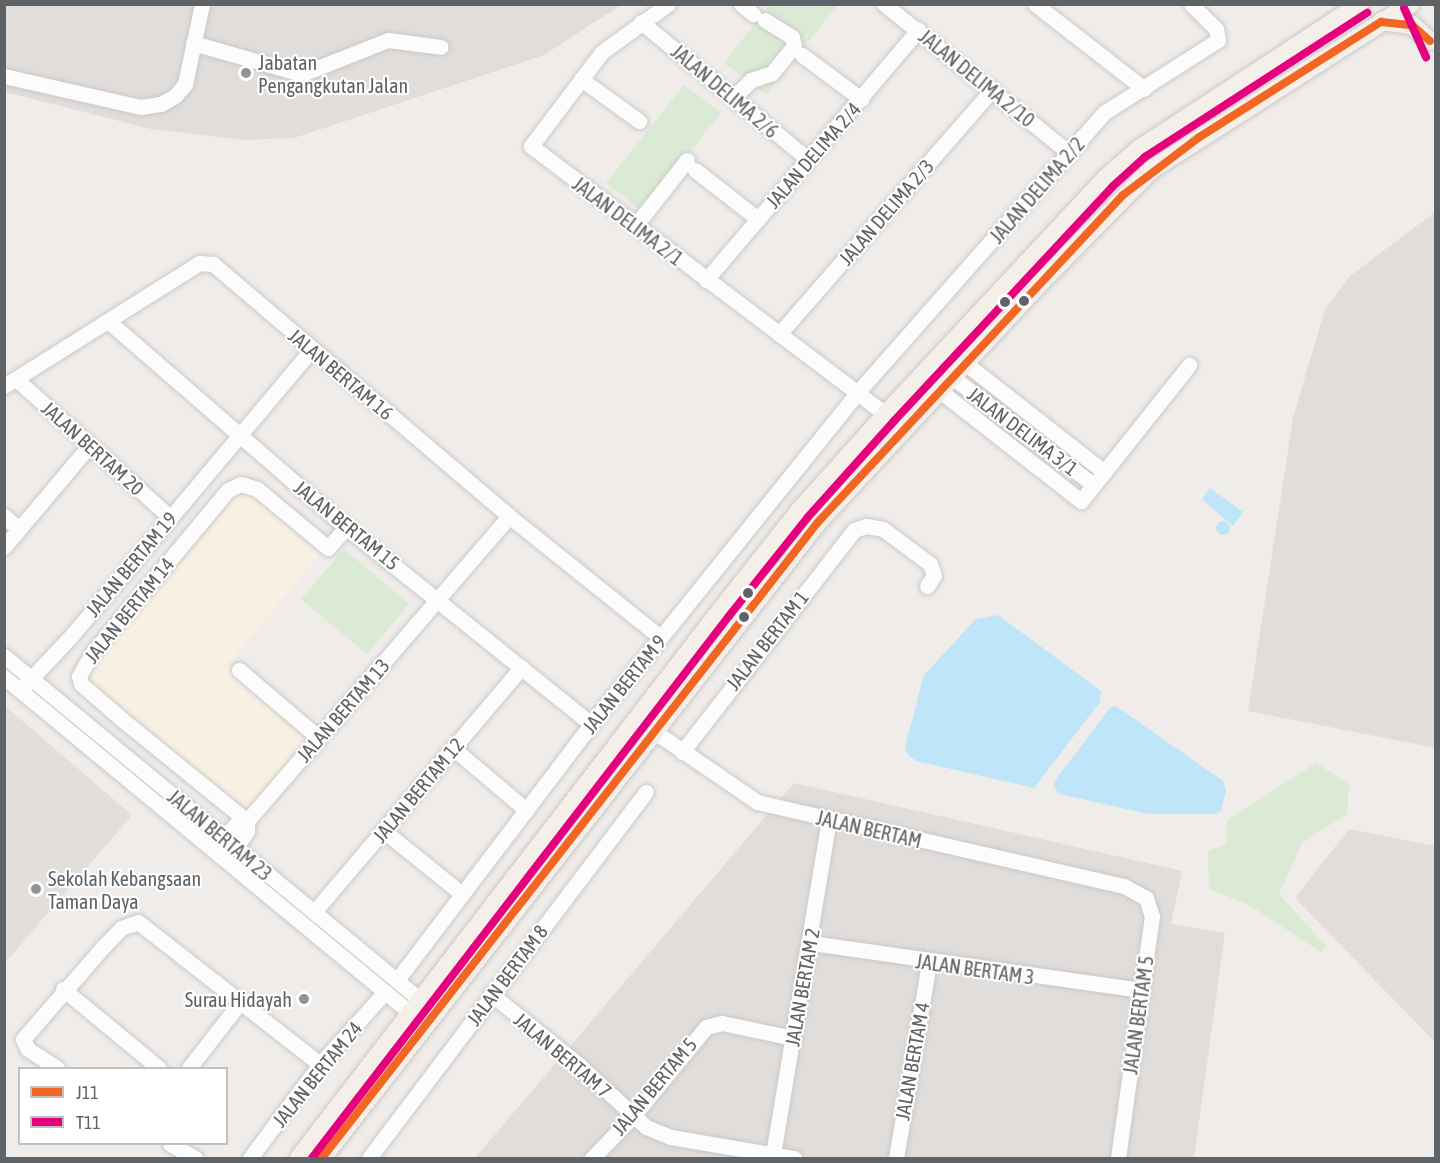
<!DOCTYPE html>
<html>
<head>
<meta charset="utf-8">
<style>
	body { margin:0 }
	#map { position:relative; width:1440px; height:1163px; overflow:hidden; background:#efece9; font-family:"Asap Condensed",sans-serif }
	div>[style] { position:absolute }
	.commercial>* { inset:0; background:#f8f0e3 }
	.industrial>* { inset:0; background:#e0ddda }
	.education>* { inset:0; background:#e2ded9 }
	.green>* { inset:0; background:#daead4 }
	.water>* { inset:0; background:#bee6f8 }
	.round { border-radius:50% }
	.roads { filter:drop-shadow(0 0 2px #cac9ca) drop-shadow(0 0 2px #cac9ca) }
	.minor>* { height:15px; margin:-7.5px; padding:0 7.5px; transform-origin:7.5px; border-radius:7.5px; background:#fdfcfc }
	.major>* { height:18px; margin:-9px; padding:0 9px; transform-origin:9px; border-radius:9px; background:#f4f0e9 }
	.bus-1>* { height:8px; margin:-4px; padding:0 4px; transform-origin:4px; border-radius:4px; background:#f26522 }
	.bus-2>* { height:8px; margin:-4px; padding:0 4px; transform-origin:4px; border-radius:4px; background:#e5007d }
	.dots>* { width:16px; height:16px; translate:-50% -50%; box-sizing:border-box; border:3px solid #fff; border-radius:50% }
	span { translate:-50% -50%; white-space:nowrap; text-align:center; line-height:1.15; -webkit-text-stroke:4.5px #fff; paint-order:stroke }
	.poi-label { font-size:20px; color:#5e6367 }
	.left { translate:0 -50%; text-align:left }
	.right { translate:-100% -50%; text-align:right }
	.street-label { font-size:20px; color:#5e6367 }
	.frame { position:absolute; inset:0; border:6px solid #5e6367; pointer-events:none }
	.legend { position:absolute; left:18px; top:1067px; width:210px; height:78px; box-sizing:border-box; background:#fff; border:2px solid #bfc1c2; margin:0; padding:8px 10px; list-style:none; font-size:18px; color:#5e6367 }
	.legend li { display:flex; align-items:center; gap:12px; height:30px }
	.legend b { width:30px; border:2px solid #bfc1c2 }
</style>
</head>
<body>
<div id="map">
	<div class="commercial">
		<div style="clip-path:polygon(241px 489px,255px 492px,323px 550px,227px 666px,312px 739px,247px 815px,85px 681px,100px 651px,230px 494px)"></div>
	</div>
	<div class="industrial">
		<div style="clip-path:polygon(4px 5px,621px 5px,544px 55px,294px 138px,244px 140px,151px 129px,5px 92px)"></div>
		<div style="clip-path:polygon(1435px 212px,1435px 748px,1248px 711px,1293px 418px,1325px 309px,1351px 275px)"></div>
		<div style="clip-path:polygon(794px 783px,1182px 871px,1171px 924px,1225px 933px,1194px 1158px,475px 1158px)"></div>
		<div style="clip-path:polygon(1349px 829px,1435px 846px,1435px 1042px,1295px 898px)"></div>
	</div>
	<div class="education">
		<div style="clip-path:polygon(5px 706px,132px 815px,5px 963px)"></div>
	</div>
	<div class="green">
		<div style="clip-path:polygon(833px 4px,836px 7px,766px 95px,724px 63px,769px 5px)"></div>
		<div style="clip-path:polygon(684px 85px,721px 113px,642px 211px,606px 183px)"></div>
		<div style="clip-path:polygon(344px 549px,409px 604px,367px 654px,301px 599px)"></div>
		<div style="clip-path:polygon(1316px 763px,1349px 784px,1347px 814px,1302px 843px,1279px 894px,1326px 946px,1322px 953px,1251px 906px,1209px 889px,1208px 851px,1226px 845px,1227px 820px)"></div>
	</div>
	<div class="water">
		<div style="clip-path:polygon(1210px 488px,1243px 512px,1233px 526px,1202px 499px)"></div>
		<div class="round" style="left:1216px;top:521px;width:14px;height:14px"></div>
		<div style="clip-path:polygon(998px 615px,1101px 691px,1100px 702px,1034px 788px,916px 761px,908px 755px,905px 747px,924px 675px,976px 619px)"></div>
		<div style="clip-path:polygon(1116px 706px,1223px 781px,1226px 791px,1221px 811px,1214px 814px,1149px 814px,1059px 794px,1053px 785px,1056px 779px,1110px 708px)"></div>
	</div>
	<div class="roads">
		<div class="minor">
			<div style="left:668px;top:4px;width:82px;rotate:144deg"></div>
			<div style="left:602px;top:52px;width:118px;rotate:127.1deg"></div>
			<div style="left:531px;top:146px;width:445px;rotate:37.1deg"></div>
			<div style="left:741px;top:4px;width:16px;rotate:40deg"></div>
			<div style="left:884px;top:4px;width:238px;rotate:38.8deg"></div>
			<div style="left:1035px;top:4px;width:138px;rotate:37.9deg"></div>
			<div style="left:641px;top:22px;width:217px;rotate:39.4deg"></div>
			<div style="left:193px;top:43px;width:113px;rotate:15.9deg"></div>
			<div style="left:302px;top:74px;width:92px;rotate:-21.6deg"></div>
			<div style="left:388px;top:40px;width:53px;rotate:7.5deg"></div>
			<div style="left:802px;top:55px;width:74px;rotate:36.7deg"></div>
			<div style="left:4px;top:76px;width:140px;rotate:12.8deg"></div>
			<div style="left:141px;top:107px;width:20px;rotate:-9deg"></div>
			<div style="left:161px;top:104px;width:16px;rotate:-30deg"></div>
			<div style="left:175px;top:96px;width:16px;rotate:-50deg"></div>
			<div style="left:185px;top:84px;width:82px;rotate:-78deg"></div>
			<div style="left:581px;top:79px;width:72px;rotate:35.9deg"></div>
			<div style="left:733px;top:98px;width:25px;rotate:-45deg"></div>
			<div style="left:751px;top:80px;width:22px;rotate:-18deg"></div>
			<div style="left:772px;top:73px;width:35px;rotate:-51deg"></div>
			<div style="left:794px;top:46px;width:9px;rotate:-103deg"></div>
			<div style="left:792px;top:37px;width:32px;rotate:-148deg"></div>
			<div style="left:695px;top:170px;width:80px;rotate:37.9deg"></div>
			<div style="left:635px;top:226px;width:84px;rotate:-51.8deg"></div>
			<div style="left:706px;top:280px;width:328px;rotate:-49.7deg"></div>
			<div style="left:108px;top:321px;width:315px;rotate:40.9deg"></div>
			<div style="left:346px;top:527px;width:314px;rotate:38.8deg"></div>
			<div style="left:779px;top:334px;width:325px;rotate:-48.9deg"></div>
			<div style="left:965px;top:363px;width:177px;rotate:38.1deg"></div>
			<div style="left:952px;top:377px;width:178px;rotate:37.3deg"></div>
			<div style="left:16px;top:379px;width:207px;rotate:41.9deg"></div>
			<div style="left:4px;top:386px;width:231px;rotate:-32.2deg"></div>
			<div style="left:199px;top:263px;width:14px;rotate:4deg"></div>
			<div style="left:213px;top:264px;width:389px;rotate:40.4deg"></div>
			<div style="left:509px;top:516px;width:193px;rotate:38.7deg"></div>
			<div style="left:940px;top:391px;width:179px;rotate:38deg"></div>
			<div style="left:1081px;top:501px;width:174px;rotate:-51.5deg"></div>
			<div style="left:4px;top:516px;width:20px;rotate:41deg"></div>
			<div style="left:4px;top:547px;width:133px;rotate:-49.9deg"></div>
			<div style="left:4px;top:656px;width:560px;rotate:39.57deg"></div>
			<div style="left:239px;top:670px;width:105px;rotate:40.4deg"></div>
			<div style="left:4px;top:677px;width:538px;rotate:39.57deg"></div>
			<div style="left:26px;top:684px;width:67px;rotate:-46.8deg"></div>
			<div style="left:72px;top:635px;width:373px;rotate:-50deg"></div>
			<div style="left:636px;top:719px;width:147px;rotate:34.4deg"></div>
			<div style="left:757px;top:802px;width:376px;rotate:12.9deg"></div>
			<div style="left:1124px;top:886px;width:25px;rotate:29deg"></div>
			<div style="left:1146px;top:898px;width:19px;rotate:72deg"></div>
			<div style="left:1152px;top:916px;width:244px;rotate:98deg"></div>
			<div style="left:453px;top:748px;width:96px;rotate:40.3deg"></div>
			<div style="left:682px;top:752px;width:281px;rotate:-52.2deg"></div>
			<div style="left:854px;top:530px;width:13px;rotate:-18deg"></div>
			<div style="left:866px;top:526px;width:17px;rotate:10deg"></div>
			<div style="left:883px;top:529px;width:59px;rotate:36.7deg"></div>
			<div style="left:930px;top:564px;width:12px;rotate:70deg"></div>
			<div style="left:934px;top:575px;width:13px;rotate:122deg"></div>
			<div style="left:247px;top:821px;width:166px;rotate:-140.9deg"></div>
			<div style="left:118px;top:716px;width:49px;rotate:-139.1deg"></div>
			<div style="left:81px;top:684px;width:8px;rotate:-104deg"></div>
			<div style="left:79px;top:676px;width:28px;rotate:-60deg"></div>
			<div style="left:93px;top:652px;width:211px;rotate:-50.2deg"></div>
			<div style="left:228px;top:490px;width:14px;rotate:-25deg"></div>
			<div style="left:241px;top:484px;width:17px;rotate:17deg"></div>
			<div style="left:257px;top:489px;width:92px;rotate:39.7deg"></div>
			<div style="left:328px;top:548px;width:28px;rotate:-49deg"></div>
			<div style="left:384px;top:831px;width:100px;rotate:38.9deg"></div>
			<div style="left:218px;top:845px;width:29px;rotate:-49deg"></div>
			<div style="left:237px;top:823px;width:10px;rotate:-11deg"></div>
			<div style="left:247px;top:821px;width:402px;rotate:-49.3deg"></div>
			<div style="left:236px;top:847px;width:19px;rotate:-55deg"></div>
			<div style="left:247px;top:831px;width:10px;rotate:-90deg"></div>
			<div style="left:314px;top:912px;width:321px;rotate:-49.7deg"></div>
			<div style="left:811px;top:943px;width:333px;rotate:8.1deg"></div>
			<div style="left:397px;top:980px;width:321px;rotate:-52.8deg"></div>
			<div style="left:591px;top:724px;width:425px;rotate:-51.2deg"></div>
			<div style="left:857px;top:393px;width:375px;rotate:-48.6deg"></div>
			<div style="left:1105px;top:112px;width:134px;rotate:-32.5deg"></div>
			<div style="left:1218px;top:40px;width:11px;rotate:-100deg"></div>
			<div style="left:1216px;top:29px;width:35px;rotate:-135deg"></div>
			<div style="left:63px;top:989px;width:124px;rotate:39.5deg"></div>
			<div style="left:491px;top:994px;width:113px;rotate:38.9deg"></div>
			<div style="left:579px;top:1065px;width:91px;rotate:42.8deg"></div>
			<div style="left:646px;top:1127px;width:27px;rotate:22deg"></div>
			<div style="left:671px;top:1137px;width:125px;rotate:9.7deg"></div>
			<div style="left:57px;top:1068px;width:35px;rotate:-147deg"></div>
			<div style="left:28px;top:1049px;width:11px;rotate:-117deg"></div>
			<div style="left:23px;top:1039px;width:121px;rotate:-49deg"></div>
			<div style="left:102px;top:948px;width:28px;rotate:-46deg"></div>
			<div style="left:121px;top:928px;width:18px;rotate:-19deg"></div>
			<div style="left:138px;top:922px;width:231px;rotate:38deg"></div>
			<div style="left:189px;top:1068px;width:85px;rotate:-52.2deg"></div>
			<div style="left:170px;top:1144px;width:29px;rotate:29deg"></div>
			<div style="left:773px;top:1154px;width:339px;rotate:-80.5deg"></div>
			<div style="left:250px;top:1158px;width:117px;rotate:-53.3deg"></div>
			<div style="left:320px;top:1064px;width:97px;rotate:-47.9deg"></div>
			<div style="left:369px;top:1158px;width:459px;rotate:-52.9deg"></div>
			<div style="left:592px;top:1158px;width:59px;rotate:-45.7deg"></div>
			<div style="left:633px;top:1116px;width:115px;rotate:-50.6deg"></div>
			<div style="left:706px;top:1027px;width:16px;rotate:-14deg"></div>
			<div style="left:722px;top:1023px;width:73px;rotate:11.9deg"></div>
			<div style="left:896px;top:1158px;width:198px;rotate:-80.4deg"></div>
		</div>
		<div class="major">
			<div style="left:1382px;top:21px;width:30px;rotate:8deg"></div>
			<div style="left:1412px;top:25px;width:24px;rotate:42deg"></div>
			<div style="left:299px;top:1158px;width:692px;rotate:-52.4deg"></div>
			<div style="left:721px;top:610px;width:127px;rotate:-51.7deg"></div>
			<div style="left:800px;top:510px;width:129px;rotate:-48.1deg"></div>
			<div style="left:886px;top:414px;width:323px;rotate:-47deg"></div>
			<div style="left:1106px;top:178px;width:44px;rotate:-41.3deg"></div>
			<div style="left:1139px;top:149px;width:265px;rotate:-33.2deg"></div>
			<div style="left:322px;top:1158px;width:807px;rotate:-52.05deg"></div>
			<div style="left:818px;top:522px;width:333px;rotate:-47.1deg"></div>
			<div style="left:1045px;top:278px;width:151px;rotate:-45.5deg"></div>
			<div style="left:1151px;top:170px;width:308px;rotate:-32.6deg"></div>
		</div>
	</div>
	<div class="bus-1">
		<div style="left:322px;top:1158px;width:807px;rotate:-52.05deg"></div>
		<div style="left:818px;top:522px;width:447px;rotate:-47deg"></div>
		<div style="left:1123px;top:195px;width:94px;rotate:-37.2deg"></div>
		<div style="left:1198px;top:138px;width:217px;rotate:-32.4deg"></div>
		<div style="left:1381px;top:22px;width:31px;rotate:6deg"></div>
		<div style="left:1412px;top:25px;width:24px;rotate:42deg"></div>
	</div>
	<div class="bus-2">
		<div style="left:1404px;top:8px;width:54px;rotate:65.8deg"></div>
		<div style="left:312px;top:1158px;width:684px;rotate:-52.43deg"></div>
		<div style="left:729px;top:616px;width:127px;rotate:-51.4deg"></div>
		<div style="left:808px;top:517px;width:129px;rotate:-48.1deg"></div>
		<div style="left:894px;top:421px;width:321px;rotate:-47deg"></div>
		<div style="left:1113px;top:186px;width:43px;rotate:-42.2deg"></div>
		<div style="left:1145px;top:157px;width:265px;rotate:-33deg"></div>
	</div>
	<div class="dots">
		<div style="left:246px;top:73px;background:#919394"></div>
		<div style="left:1024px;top:301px;background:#5e6367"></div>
		<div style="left:1005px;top:302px;background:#5e6367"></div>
		<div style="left:748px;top:593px;background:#5e6367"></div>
		<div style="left:744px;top:617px;background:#5e6367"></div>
		<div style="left:36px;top:889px;background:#919394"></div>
		<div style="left:304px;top:999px;background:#919394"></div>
	</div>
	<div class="poi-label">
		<span class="left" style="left:258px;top:74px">Jabatan<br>Pengangkutan Jalan</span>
		<span class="left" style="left:48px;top:890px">Sekolah Kebangsaan<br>Taman Daya</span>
		<span class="right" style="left:292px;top:999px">Surau Hidayah</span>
	</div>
	<div class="street-label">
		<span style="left:977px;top:78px;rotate:39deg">JALAN DELIMA 2/10</span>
		<span style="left:725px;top:91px;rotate:40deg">JALAN DELIMA 2/6</span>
		<span style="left:813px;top:155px;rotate:-49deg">JALAN DELIMA 2/4</span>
		<span style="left:1037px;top:190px;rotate:-49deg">JALAN DELIMA 2/2</span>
		<span style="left:886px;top:212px;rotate:-49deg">JALAN DELIMA 2/3</span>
		<span style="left:628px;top:221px;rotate:37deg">JALAN DELIMA 2/1</span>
		<span style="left:341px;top:374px;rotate:40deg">JALAN BERTAM 16</span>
		<span style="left:1023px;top:431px;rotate:37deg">JALAN DELIMA 3/1</span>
		<span style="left:93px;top:448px;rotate:42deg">JALAN BERTAM 20</span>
		<span style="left:347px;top:525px;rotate:39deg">JALAN BERTAM 15</span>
		<span style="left:131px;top:564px;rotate:-50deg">JALAN BERTAM 19</span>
		<span style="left:129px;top:610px;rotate:-51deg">JALAN BERTAM 14</span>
		<span style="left:767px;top:640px;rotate:-52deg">JALAN BERTAM 1</span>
		<span style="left:624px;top:684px;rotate:-51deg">JALAN BERTAM 9</span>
		<span style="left:343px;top:710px;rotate:-49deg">JALAN BERTAM 13</span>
		<span style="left:418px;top:790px;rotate:-50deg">JALAN BERTAM 12</span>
		<span style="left:869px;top:829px;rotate:13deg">JALAN BERTAM</span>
		<span style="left:220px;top:835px;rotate:40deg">JALAN BERTAM 23</span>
		<span style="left:975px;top:969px;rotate:8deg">JALAN BERTAM 3</span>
		<span style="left:507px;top:975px;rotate:-53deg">JALAN BERTAM 8</span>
		<span style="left:802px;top:987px;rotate:-80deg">JALAN BERTAM 2</span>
		<span style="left:1138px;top:1015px;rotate:-82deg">JALAN BERTAM 5</span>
		<span style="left:563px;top:1055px;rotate:40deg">JALAN BERTAM 7</span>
		<span style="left:912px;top:1061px;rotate:-80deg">JALAN BERTAM 4</span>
		<span style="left:317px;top:1074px;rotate:-51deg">JALAN BERTAM 24</span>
		<span style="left:654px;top:1086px;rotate:-50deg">JALAN BERTAM 5</span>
	</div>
	<div class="frame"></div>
	<ul class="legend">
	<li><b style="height:8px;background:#f26522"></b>J11</li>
	<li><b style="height:8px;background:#e5007d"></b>T11</li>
	</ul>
</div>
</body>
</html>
